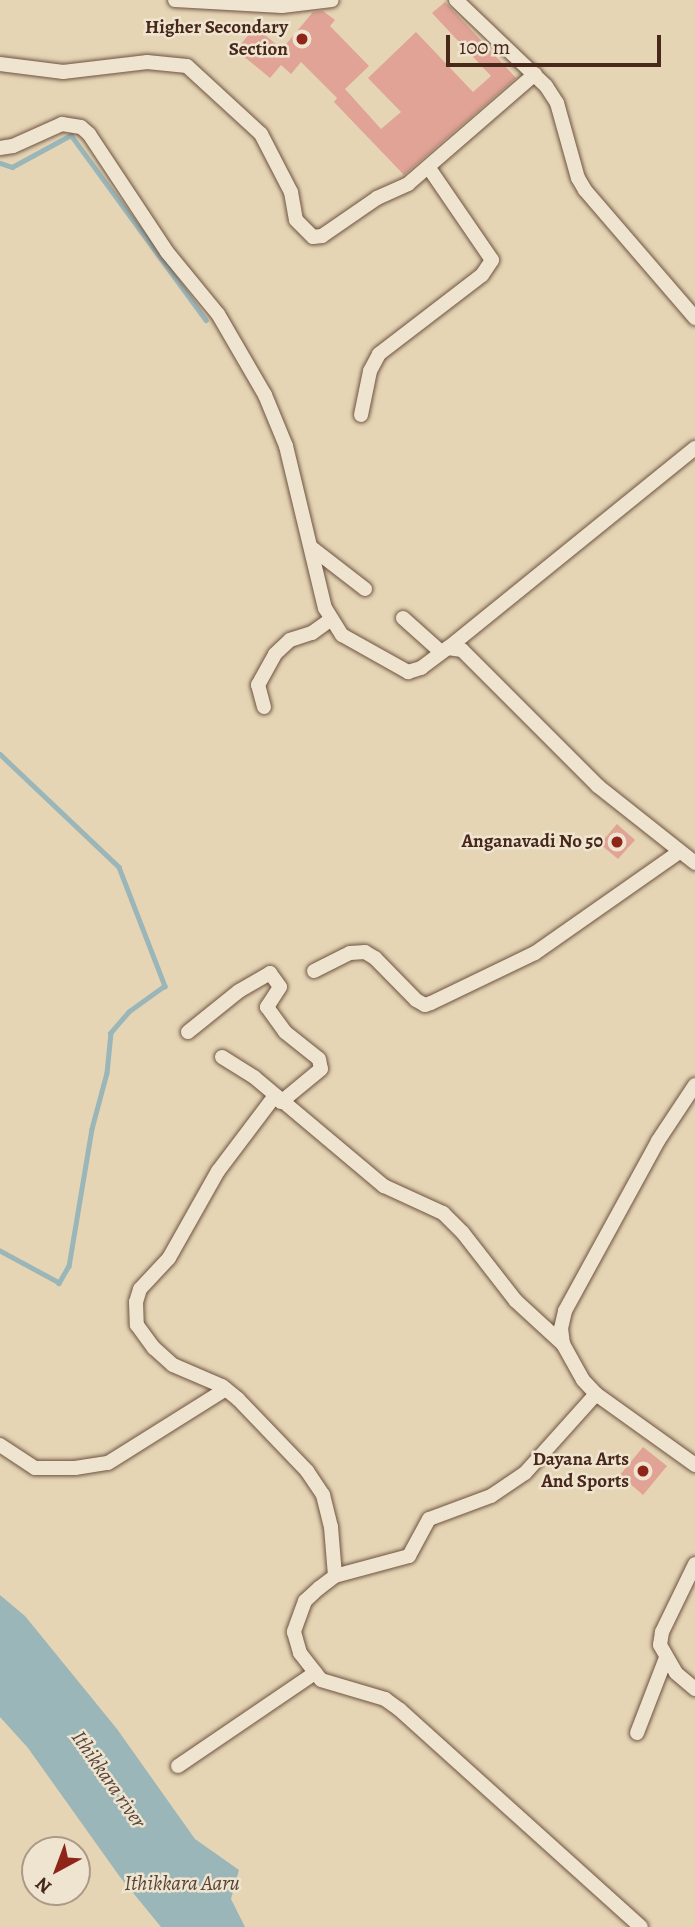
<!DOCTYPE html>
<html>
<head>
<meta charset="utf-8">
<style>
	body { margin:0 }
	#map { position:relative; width:695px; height:1927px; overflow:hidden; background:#e5d5b5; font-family:Alegreya,serif }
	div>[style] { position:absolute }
	.water>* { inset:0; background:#9bb6b8 }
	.stream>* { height:4.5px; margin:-2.25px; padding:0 2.25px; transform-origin:2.25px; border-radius:2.25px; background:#9bb6b8 }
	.building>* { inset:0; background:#e0a395 }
	.roads { filter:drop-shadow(0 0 2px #6f5341) drop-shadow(0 0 2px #6f5341) }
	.minor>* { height:14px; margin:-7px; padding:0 7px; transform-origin:7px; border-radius:7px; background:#eee4cf }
	.dots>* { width:19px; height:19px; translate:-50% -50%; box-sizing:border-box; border:4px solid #eee4cf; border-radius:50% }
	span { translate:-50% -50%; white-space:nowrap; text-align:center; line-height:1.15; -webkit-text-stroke:5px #eee4cf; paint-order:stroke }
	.poi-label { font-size:19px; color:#48281a; font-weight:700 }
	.right { translate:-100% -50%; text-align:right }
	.water-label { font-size:21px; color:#59443a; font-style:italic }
	.north { position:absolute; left:21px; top:1836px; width:70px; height:70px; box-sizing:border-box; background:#eee4cf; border:2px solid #ac9987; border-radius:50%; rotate:221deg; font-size:19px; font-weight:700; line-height:28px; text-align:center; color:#48281a }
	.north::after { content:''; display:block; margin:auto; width:24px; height:32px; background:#8f2418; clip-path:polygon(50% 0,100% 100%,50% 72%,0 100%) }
	.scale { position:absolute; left:446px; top:35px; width:215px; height:32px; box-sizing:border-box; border:4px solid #48281a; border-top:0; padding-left:9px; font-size:21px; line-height:24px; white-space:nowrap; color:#48281a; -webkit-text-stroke:5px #eee4cf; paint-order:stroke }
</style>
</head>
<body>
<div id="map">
	<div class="water">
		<div style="clip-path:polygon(0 1595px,25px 1616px,117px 1729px,195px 1839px,239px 1870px,231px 1899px,245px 1927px,161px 1927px,120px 1877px,28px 1748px,0 1717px)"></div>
	</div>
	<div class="stream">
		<div style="left:0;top:163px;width:13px;rotate:18deg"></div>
		<div style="left:12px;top:167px;width:67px;rotate:-28.5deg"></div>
		<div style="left:71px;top:135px;width:229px;rotate:53.9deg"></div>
		<div style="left:0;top:754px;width:164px;rotate:43.5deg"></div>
		<div style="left:119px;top:867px;width:128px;rotate:68.9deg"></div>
		<div style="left:165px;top:986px;width:44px;rotate:144.2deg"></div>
		<div style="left:129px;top:1012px;width:28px;rotate:131deg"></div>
		<div style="left:111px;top:1033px;width:40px;rotate:95.7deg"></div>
		<div style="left:107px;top:1073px;width:58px;rotate:105deg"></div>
		<div style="left:92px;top:1129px;width:139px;rotate:99.5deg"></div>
		<div style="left:69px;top:1266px;width:20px;rotate:120deg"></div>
		<div style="left:59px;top:1283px;width:67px;rotate:-151.5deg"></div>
	</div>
	<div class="building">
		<div style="clip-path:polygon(445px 2px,516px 78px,404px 175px,334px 102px,337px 98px,301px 62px,291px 74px,281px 65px,270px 78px,236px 50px,251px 32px,256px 36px,260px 31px,282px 49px,313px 12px,323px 11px,335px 20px,330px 26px,369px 66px,345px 89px,381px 129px,401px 112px,368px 78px,416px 32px,473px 92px,491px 76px,432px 13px)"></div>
		<div style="clip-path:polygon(617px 824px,635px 840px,618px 859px,600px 844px)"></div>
		<div style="clip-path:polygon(643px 1447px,667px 1466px,643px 1495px,620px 1475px)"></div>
	</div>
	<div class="roads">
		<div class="minor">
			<div style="left:175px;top:0;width:107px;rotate:3.2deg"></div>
			<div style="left:282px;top:6px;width:50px;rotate:-6.8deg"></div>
			<div style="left:456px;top:0;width:124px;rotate:43.7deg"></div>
			<div style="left:546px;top:86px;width:20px;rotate:57deg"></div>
			<div style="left:557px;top:103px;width:78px;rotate:74.4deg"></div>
			<div style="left:578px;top:178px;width:14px;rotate:60deg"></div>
			<div style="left:585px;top:190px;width:169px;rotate:49.3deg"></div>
			<div style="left:0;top:64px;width:64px;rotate:7.2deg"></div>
			<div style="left:63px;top:72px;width:85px;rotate:-6.8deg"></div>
			<div style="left:147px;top:62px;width:40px;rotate:5.7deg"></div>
			<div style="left:187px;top:66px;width:100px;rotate:42.6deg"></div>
			<div style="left:261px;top:134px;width:65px;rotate:62.7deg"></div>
			<div style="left:291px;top:192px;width:28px;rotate:80deg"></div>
			<div style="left:296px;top:220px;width:24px;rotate:45deg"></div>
			<div style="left:313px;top:237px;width:9px;rotate:-6deg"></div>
			<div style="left:322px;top:236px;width:67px;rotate:-34.6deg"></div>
			<div style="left:377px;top:198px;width:34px;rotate:-24deg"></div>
			<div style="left:408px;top:184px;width:168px;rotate:-40.9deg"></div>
			<div style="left:0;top:148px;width:13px;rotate:-9deg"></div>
			<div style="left:13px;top:146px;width:54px;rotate:-24.2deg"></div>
			<div style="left:62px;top:124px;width:19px;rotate:9deg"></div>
			<div style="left:81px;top:127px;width:11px;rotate:41deg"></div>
			<div style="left:89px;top:134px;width:141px;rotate:56.5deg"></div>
			<div style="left:167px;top:252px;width:80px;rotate:50.6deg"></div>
			<div style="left:218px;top:314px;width:94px;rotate:59.9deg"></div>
			<div style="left:265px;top:395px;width:55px;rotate:67.6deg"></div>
			<div style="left:286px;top:446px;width:167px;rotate:76.5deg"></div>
			<div style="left:325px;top:608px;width:32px;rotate:58deg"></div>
			<div style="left:342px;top:635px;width:76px;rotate:29.3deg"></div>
			<div style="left:408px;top:672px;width:14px;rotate:-17deg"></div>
			<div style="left:421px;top:668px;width:34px;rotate:-37deg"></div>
			<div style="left:448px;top:648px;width:14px;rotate:8deg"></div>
			<div style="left:462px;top:650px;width:192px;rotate:45deg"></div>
			<div style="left:598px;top:786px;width:124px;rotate:38.4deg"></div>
			<div style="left:361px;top:415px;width:45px;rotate:-78.4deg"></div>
			<div style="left:370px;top:371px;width:19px;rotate:-62deg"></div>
			<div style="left:379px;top:354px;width:130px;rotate:-37.5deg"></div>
			<div style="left:482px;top:275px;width:18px;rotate:-56deg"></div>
			<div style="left:492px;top:260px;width:112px;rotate:-124.4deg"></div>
			<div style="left:312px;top:548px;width:67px;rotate:37.7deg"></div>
			<div style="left:403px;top:618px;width:51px;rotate:41.8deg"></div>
			<div style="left:448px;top:648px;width:318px;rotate:-39deg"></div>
			<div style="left:264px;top:707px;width:23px;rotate:-105deg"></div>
			<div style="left:258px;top:685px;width:35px;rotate:-61deg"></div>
			<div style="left:275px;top:654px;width:21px;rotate:-43deg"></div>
			<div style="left:290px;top:640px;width:23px;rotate:-18deg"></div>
			<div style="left:312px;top:633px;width:22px;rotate:-36deg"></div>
			<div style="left:314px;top:971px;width:40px;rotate:-26.6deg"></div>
			<div style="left:350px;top:953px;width:15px;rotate:-4deg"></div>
			<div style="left:365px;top:952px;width:12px;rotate:31deg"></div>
			<div style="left:375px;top:958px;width:59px;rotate:45.7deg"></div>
			<div style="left:416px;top:1000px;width:10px;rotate:29deg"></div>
			<div style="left:425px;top:1005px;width:6px;rotate:-18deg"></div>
			<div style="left:431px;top:1003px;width:115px;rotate:-25.7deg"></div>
			<div style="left:535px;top:953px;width:176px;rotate:-35deg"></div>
			<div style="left:188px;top:1032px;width:65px;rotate:-38.8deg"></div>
			<div style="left:239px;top:991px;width:36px;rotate:-30deg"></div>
			<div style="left:270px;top:973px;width:17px;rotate:54deg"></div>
			<div style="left:280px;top:987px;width:24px;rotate:123deg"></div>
			<div style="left:267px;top:1007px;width:31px;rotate:54deg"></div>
			<div style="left:285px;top:1032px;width:43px;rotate:38.5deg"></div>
			<div style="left:319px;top:1059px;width:10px;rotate:79deg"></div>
			<div style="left:321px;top:1069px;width:52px;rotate:140.5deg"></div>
			<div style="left:222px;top:1057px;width:38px;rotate:32deg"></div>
			<div style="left:254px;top:1077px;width:170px;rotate:40deg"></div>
			<div style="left:384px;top:1186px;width:65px;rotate:24.6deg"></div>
			<div style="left:443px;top:1213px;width:28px;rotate:45deg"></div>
			<div style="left:463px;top:1233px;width:86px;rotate:52.1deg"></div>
			<div style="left:516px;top:1301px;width:64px;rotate:42.5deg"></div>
			<div style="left:695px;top:1085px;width:67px;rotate:123.5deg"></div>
			<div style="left:658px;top:1141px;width:194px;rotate:118.7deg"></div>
			<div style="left:565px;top:1311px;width:17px;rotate:103deg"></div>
			<div style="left:561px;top:1328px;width:16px;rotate:83deg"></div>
			<div style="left:563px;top:1344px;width:41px;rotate:60.9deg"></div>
			<div style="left:583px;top:1380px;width:19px;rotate:47deg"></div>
			<div style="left:596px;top:1394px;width:122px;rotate:35.6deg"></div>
			<div style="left:274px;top:1097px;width:93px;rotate:127.1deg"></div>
			<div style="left:218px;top:1171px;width:100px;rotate:119.4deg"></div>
			<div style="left:169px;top:1258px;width:42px;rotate:133.1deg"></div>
			<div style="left:140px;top:1289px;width:14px;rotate:107deg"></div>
			<div style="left:136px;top:1302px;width:23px;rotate:88deg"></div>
			<div style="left:137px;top:1325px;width:29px;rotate:54deg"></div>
			<div style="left:154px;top:1348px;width:25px;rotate:42deg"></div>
			<div style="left:173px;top:1365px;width:53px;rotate:23.2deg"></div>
			<div style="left:222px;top:1386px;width:21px;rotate:39deg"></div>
			<div style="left:238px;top:1399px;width:100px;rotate:46.2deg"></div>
			<div style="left:307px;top:1471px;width:29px;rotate:56deg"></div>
			<div style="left:323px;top:1495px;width:33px;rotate:76deg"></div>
			<div style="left:331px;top:1527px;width:49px;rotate:85.3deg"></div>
			<div style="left:596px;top:1394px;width:106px;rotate:131.9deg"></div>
			<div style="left:525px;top:1473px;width:41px;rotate:145.9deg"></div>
			<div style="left:491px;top:1496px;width:66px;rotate:159.6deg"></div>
			<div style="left:429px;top:1519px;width:42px;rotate:118.4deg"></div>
			<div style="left:409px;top:1556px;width:77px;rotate:164.9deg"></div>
			<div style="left:335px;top:1576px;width:20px;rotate:143deg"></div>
			<div style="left:319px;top:1588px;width:19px;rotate:137deg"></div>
			<div style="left:305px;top:1601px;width:33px;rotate:110deg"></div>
			<div style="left:294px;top:1632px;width:22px;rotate:74deg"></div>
			<div style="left:300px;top:1653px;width:34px;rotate:52deg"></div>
			<div style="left:321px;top:1680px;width:67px;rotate:16.5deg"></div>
			<div style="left:385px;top:1699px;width:19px;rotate:36deg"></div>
			<div style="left:400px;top:1710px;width:324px;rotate:42deg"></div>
			<div style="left:0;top:1445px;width:42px;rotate:33.3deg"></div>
			<div style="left:35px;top:1468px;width:40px"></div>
			<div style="left:75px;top:1468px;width:33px;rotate:-9deg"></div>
			<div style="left:108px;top:1463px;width:139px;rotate:-32.1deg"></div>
			<div style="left:695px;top:1564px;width:76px;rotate:115.9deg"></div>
			<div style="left:662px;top:1632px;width:13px;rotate:99deg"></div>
			<div style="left:660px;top:1645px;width:32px;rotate:60deg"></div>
			<div style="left:676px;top:1673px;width:25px;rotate:40deg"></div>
			<div style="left:637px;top:1733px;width:80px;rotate:-68.9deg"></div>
			<div style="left:178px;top:1766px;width:166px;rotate:-34.2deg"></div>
		</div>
	</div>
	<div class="dots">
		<div style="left:302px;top:39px;background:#8f2418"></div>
		<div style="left:617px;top:842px;background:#8f2418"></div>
		<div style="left:643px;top:1471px;background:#8f2418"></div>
	</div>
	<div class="poi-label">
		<span class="right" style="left:288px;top:39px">Higher Secondary<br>Section</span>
		<span class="right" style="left:603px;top:842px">Anganavadi No 50</span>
		<span class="right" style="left:629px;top:1471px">Dayana Arts<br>And Sports</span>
	</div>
	<div class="water-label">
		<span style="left:109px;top:1779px;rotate:55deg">Ithikkara river</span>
		<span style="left:182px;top:1883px">Ithikkara Aaru</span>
	</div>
	<div class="north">N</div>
	<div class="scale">100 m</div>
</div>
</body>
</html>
